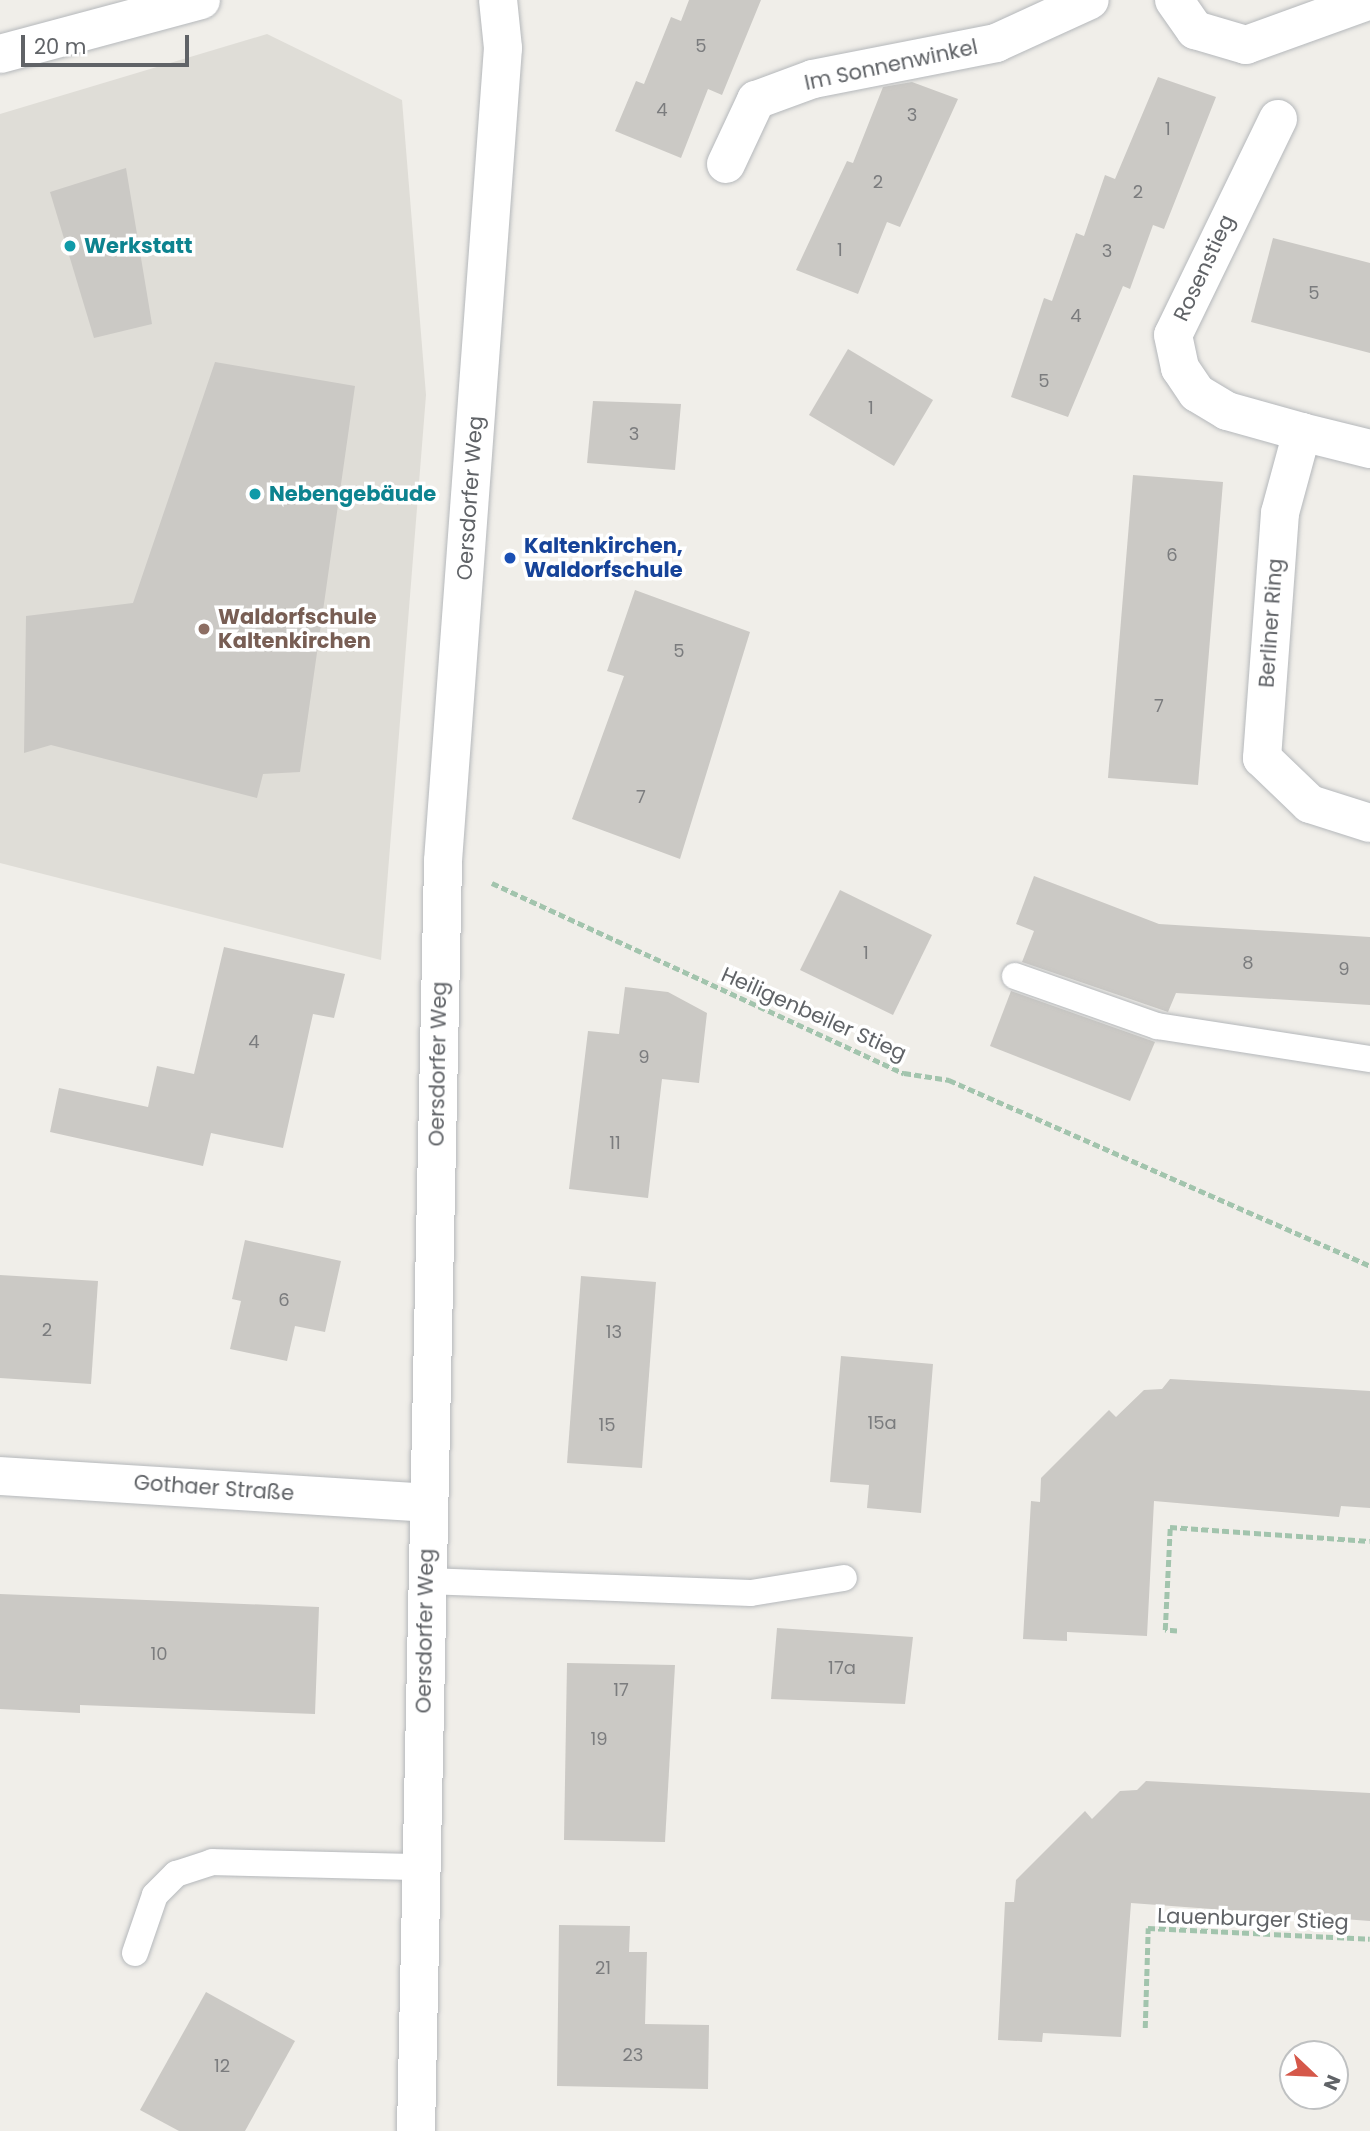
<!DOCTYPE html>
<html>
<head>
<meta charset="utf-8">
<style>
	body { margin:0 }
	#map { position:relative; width:1370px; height:2131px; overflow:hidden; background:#f0eee9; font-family:Poppins,sans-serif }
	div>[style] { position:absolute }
	.education>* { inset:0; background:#dfddd7 }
	.building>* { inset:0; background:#cbc9c5 }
	.path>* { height:4.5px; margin-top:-2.25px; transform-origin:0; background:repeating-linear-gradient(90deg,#a2c4ad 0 7px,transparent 0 10.5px) }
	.roads { filter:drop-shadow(0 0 2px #b5b8bb) drop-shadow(0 0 2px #b5b8bb) }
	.lane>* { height:26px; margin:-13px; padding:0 13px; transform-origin:13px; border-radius:13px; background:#fff }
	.street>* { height:38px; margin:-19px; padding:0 19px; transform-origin:19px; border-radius:19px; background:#fff }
	.secondary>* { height:38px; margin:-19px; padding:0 19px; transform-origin:19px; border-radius:19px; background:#fff }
	.dots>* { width:19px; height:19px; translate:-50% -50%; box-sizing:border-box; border:4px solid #fff; border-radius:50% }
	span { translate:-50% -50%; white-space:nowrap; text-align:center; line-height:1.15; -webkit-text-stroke:7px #fff; paint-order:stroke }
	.number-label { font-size:18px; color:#7b7c7e }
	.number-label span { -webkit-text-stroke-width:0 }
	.street-label { font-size:21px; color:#606367 }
	.culture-label { font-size:21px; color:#0d838f; font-weight:700 }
	.left { translate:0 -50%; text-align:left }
	.transit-label { font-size:21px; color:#164399; font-weight:700 }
	.education-label { font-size:21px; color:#785e54; font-weight:700 }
	.north { position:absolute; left:1279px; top:2040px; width:70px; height:70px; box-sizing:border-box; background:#fff; border:2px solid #bfc1c2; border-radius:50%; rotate:113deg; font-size:19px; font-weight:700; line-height:28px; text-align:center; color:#606367 }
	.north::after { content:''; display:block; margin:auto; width:24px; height:32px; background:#d5584a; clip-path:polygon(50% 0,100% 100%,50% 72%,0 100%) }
	.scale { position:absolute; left:21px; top:35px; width:168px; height:32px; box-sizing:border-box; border:4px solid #606367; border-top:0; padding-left:9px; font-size:21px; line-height:24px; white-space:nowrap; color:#606367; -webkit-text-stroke:5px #fff; paint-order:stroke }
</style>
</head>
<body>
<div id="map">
	<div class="education">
		<div style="clip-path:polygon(267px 34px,402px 100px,426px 395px,381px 960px,0 863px,0 114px)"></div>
	</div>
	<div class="building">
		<div style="clip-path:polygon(689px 0,761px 0,722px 95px,708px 89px,681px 158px,615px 131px,636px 81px,644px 84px,671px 17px,681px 21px)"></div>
		<div style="clip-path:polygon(1158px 77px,1216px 97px,1164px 229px,1153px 225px,1130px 289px,1123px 286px,1068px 417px,1011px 397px,1044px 298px,1052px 301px,1076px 233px,1084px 236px,1105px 175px,1115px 179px)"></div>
		<div style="clip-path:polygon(912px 82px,958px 99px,900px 227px,887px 222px,858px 294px,796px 270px,847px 161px,853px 163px,883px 87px)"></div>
		<div style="clip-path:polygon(126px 168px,152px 324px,94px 338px,50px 192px)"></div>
		<div style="clip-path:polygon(1273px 238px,1370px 263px,1370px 353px,1251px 322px)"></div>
		<div style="clip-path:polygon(848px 349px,933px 400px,894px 466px,809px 415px)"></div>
		<div style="clip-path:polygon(215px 362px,355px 386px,300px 772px,263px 774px,257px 798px,51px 745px,24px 753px,26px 616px,133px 603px)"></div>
		<div style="clip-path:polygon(593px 401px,681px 404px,675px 470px,587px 463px)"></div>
		<div style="clip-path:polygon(1133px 475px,1223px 482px,1198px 785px,1108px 778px)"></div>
		<div style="clip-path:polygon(635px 590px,750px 632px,680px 859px,572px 819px,624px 676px,607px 671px)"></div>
		<div style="clip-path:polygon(1034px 876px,1159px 924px,1370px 937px,1370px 1005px,1176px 993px,1168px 1012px,1022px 962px,1034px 931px,1016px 924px)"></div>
		<div style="clip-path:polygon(840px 890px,932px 935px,893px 1015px,800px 970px)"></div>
		<div style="clip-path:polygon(224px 947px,345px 974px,334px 1018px,313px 1014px,283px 1148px,211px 1133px,203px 1166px,50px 1132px,59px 1088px,148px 1107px,157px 1066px,194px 1074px)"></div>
		<div style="clip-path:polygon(625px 987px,668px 992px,707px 1013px,699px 1083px,662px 1079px,648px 1198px,569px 1189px,588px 1031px,619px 1034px)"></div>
		<div style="clip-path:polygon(1011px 991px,1155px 1042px,1130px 1101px,990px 1046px)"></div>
		<div style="clip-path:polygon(245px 1240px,341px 1261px,325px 1332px,295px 1326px,287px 1361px,230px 1349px,241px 1301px,232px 1299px)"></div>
		<div style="clip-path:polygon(0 1275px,98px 1281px,91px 1384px,0 1378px)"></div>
		<div style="clip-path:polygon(581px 1276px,656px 1282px,642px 1468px,567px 1463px)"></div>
		<div style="clip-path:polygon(841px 1356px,933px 1364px,921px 1513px,867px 1508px,869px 1485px,830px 1482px)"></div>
		<div style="clip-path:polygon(1170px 1379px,1370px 1391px,1370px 1508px,1341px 1506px,1339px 1517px,1154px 1501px,1147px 1636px,1067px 1632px,1067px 1641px,1023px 1639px,1031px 1501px,1040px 1502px,1041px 1478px,1109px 1410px,1116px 1417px,1144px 1390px,1162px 1389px)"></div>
		<div style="clip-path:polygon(0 1594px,319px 1607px,315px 1714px,80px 1705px,80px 1713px,0 1709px)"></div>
		<div style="clip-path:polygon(777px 1628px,913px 1637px,905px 1704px,771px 1699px)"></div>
		<div style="clip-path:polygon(567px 1663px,675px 1665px,665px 1842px,564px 1840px)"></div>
		<div style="clip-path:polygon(1146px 1781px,1370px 1793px,1370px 1921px,1131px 1903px,1121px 2037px,1043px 2033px,1042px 2042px,998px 2040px,1005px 1902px,1014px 1902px,1016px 1880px,1085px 1811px,1092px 1819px,1120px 1791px,1137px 1790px)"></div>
		<div style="clip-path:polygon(559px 1925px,630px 1926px,629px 1952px,647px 1952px,645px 2024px,709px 2025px,708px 2089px,557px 2086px)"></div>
		<div style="clip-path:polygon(206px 1992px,295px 2041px,245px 2131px,179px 2131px,140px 2110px)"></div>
	</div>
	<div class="path">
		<div style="left:492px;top:883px;width:454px;rotate:24.8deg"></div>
		<div style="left:904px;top:1073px;width:46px;rotate:8.8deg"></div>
		<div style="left:949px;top:1080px;width:460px;rotate:23.8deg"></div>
		<div style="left:1177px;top:1631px;width:12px;rotate:-175deg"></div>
		<div style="left:1165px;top:1630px;width:103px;rotate:-87.2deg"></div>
		<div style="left:1170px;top:1527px;width:200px;rotate:4deg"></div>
		<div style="left:1145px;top:2028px;width:100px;rotate:-88.3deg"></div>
		<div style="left:1148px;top:1928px;width:222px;rotate:2.8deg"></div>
	</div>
	<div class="roads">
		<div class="lane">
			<div style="left:1015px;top:976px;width:151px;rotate:19.4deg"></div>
			<div style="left:1157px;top:1026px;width:216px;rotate:8.8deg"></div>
			<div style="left:426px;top:1581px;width:325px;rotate:2.1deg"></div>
			<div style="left:751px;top:1593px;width:94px;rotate:-9.2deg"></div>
			<div style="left:135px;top:1953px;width:61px;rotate:-71deg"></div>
			<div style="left:155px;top:1895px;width:30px;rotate:-45deg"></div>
			<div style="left:176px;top:1874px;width:38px;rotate:-18deg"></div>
			<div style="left:212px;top:1862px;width:209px;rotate:1.4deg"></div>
		</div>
		<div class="street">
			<div style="left:1174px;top:0;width:37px;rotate:55deg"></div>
			<div style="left:1195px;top:30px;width:53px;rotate:16.4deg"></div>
			<div style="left:1246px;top:45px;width:132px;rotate:-19.9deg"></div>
			<div style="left:1278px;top:119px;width:240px;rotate:115.9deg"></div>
			<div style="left:1173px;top:335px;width:34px;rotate:78deg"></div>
			<div style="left:1180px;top:368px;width:30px;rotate:56deg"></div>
			<div style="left:1197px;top:393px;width:35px;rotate:31deg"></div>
			<div style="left:1227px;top:411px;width:78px;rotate:15.6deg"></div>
			<div style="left:726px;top:164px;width:71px;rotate:-64.9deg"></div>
			<div style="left:756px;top:100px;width:61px;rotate:-20.2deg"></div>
			<div style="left:813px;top:79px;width:187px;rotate:-11.1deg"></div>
			<div style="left:996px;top:43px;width:103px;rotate:-24.6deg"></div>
			<div style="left:1370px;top:449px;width:70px;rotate:-166deg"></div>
			<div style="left:1302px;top:432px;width:84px;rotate:105.2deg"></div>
			<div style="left:1280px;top:513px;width:246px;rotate:94.2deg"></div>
			<div style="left:1262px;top:758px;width:66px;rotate:43.8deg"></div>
			<div style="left:1310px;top:804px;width:63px;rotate:17.6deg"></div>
			<div style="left:0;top:1476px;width:428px;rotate:3.6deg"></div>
		</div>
		<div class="secondary">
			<div style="left:0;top:54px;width:208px;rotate:-15deg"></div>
			<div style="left:416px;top:2131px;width:1270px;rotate:-88.78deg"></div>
			<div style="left:443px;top:861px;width:815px;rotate:-85.78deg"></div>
			<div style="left:503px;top:48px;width:48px;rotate:-95.9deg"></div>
		</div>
	</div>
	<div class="dots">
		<div style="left:70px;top:246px;background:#0f9aa8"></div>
		<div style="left:255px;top:494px;background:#0f9aa8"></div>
		<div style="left:510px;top:558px;background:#1a4fb4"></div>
		<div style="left:204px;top:629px;background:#8d6e63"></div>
	</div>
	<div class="number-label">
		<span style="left:701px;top:46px">5</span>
		<span style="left:662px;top:110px">4</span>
		<span style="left:912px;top:115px">3</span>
		<span style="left:1168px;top:129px">1</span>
		<span style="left:878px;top:182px">2</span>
		<span style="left:1138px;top:192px">2</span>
		<span style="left:840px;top:250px">1</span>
		<span style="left:1107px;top:251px">3</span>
		<span style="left:1314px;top:293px">5</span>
		<span style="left:1076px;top:316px">4</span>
		<span style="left:1044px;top:381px">5</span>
		<span style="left:871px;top:408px">1</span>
		<span style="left:634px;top:434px">3</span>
		<span style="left:1172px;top:555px">6</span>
		<span style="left:679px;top:651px">5</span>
		<span style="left:1159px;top:706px">7</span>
		<span style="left:641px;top:797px">7</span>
		<span style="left:866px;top:953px">1</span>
		<span style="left:1248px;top:963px">8</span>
		<span style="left:1344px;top:969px">9</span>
		<span style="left:254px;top:1042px">4</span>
		<span style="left:644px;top:1057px">9</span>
		<span style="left:615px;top:1143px">11</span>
		<span style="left:284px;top:1300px">6</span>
		<span style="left:47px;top:1330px">2</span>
		<span style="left:614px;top:1332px">13</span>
		<span style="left:882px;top:1423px">15a</span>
		<span style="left:607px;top:1425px">15</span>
		<span style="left:159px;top:1654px">10</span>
		<span style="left:842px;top:1668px">17a</span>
		<span style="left:621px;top:1690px">17</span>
		<span style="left:599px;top:1739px">19</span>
		<span style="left:603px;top:1968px">21</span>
		<span style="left:633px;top:2055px">23</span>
		<span style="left:222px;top:2066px">12</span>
	</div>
	<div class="street-label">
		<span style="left:891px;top:65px;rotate:-12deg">Im Sonnenwinkel</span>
		<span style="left:1204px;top:268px;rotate:-65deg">Rosenstieg</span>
		<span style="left:470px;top:498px;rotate:-86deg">Oersdorfer Weg</span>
		<span style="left:1271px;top:623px;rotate:-86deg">Berliner Ring</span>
		<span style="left:814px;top:1014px;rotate:24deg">Heiligenbeiler Stieg</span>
		<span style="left:438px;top:1064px;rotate:-89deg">Oersdorfer Weg</span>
		<span style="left:214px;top:1488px;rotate:4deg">Gothaer Straße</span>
		<span style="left:425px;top:1631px;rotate:-89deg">Oersdorfer Weg</span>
		<span style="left:1253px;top:1919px;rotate:2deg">Lauenburger Stieg</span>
	</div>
	<div class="culture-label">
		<span class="left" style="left:84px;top:246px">Werkstatt</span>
		<span class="left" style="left:269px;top:494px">Nebengebäude</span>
	</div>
	<div class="transit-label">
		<span class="left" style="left:524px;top:558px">Kaltenkirchen,<br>Waldorfschule</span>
	</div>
	<div class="education-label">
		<span class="left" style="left:218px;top:629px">Waldorfschule<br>Kaltenkirchen</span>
	</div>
	<div class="north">N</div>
	<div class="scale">20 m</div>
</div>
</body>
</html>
